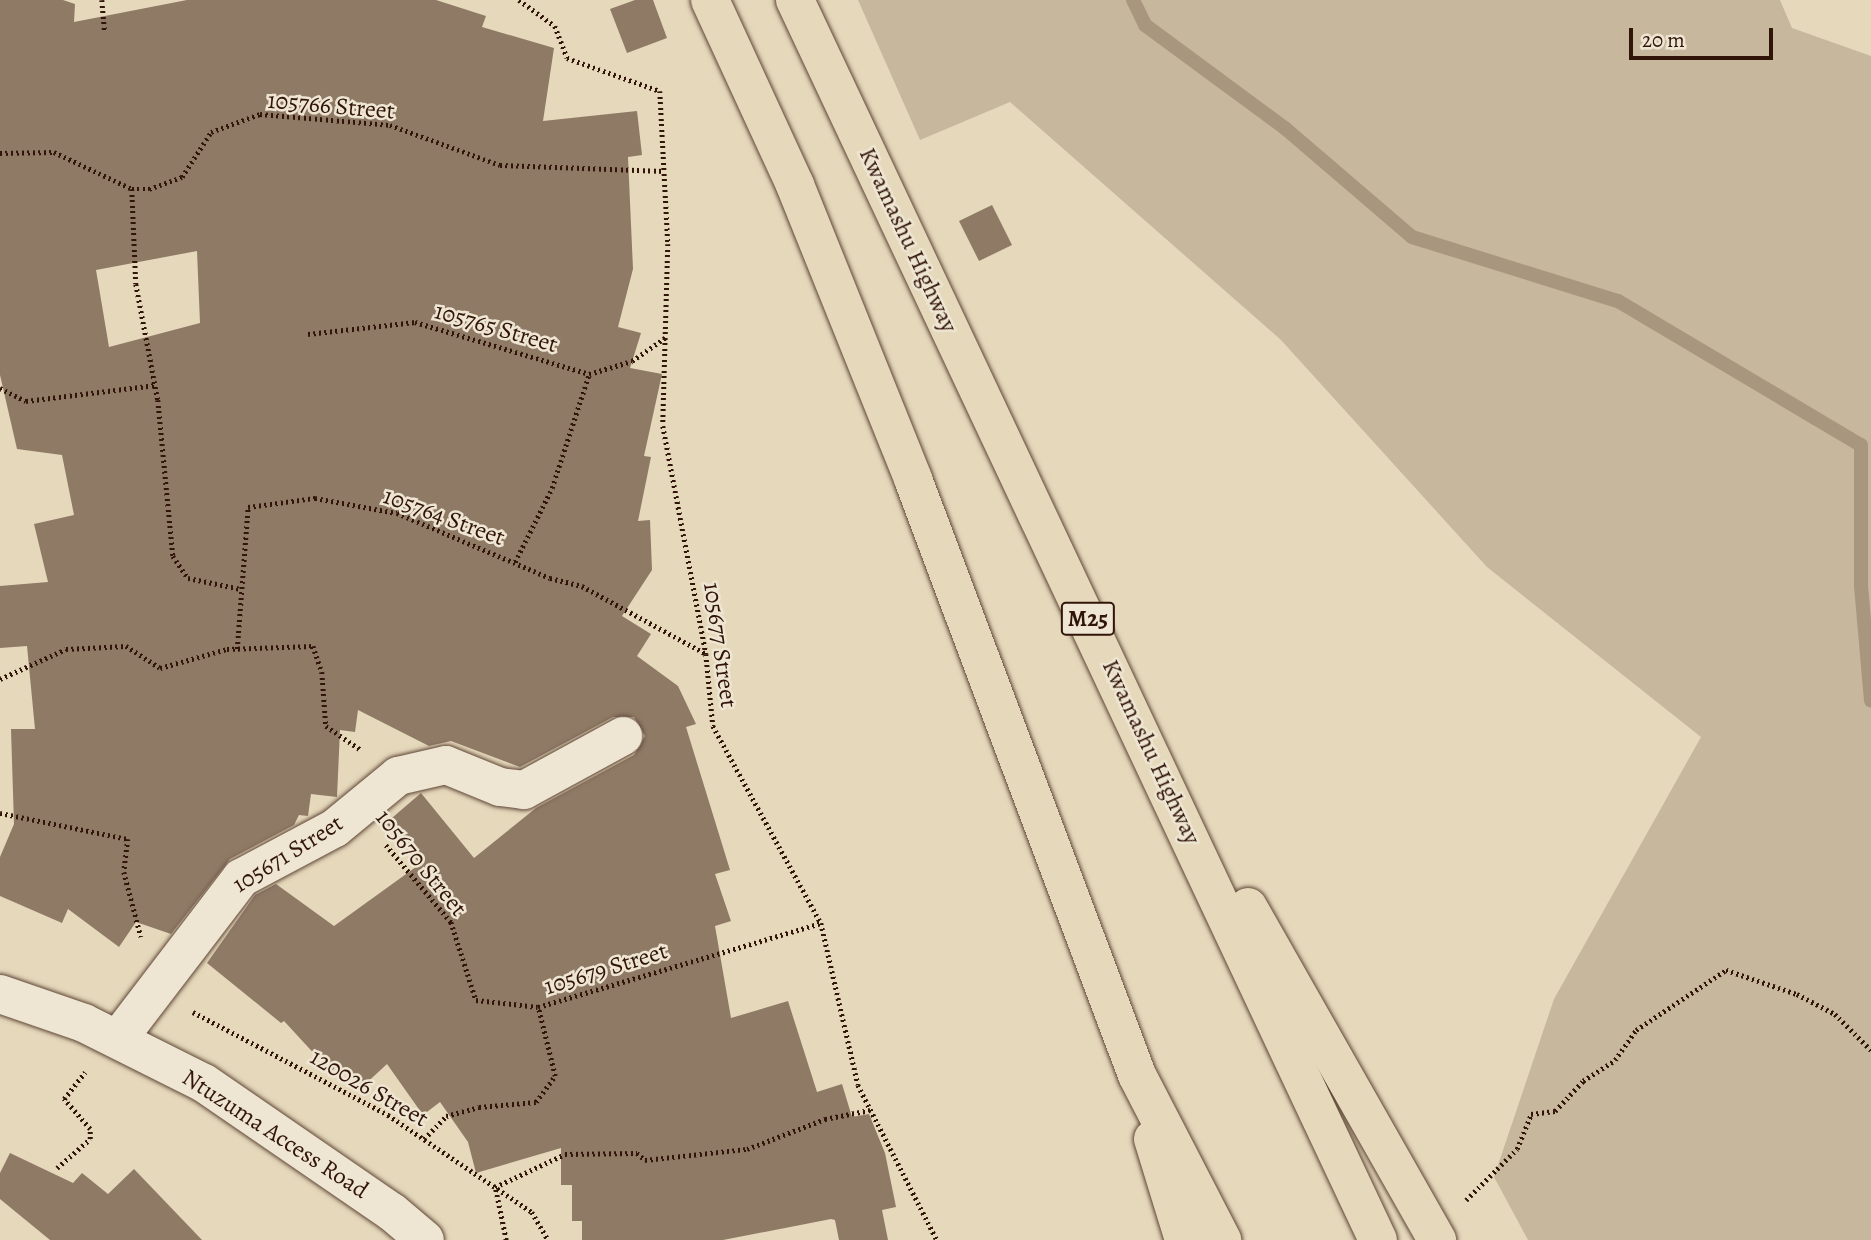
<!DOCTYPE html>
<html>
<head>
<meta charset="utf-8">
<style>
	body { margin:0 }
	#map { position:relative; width:1871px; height:1240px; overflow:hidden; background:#e5d8bb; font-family:Alegreya,serif }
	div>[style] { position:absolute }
	.green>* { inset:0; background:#c7b79d }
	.stream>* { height:14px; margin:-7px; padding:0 7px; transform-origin:7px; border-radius:7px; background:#a8967e }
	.building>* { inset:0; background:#8f7a66 }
	.path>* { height:4.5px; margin-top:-2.25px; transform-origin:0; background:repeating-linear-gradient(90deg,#321509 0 2px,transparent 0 5.5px) }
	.roads { filter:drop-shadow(0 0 2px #5f4636) drop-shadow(0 0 2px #5f4636) }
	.street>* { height:38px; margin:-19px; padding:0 19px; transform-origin:19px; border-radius:19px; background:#eee6d3 }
	.secondary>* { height:38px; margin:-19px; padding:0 19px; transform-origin:19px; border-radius:19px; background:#eee6d3 }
	.primary>* { height:38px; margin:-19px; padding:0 19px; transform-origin:19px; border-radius:19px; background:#e5d8bb }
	span { translate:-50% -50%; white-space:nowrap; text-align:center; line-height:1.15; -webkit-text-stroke:5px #eee6d3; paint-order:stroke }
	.shield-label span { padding:2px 5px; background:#eee6d3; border:2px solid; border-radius:5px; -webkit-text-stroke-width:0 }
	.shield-label { font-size:23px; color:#321509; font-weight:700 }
	.street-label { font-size:24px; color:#321509 }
	.scale { position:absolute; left:1629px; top:28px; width:144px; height:32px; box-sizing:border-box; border:4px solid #321509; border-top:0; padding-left:9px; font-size:21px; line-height:24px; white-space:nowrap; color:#321509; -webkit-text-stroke:5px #eee6d3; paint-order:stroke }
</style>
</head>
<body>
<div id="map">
	<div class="green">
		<div style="clip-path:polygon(858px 0,1780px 0,1792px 28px,1871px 56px,1871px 1240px,1528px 1240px,1494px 1177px,1554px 999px,1701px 737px,1487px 567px,1281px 340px,1010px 102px,920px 140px)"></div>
	</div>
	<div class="stream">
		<div style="left:1133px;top:0;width:28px;rotate:64deg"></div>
		<div style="left:1145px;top:25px;width:175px;rotate:36.4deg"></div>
		<div style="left:1286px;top:129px;width:166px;rotate:40.6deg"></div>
		<div style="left:1412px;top:237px;width:216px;rotate:17.3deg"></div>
		<div style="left:1618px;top:301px;width:282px;rotate:30.7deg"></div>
		<div style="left:1861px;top:445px;width:141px;rotate:90deg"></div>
		<div style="left:1861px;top:586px;width:115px;rotate:85deg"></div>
	</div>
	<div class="building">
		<div style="clip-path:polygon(evenodd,0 0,63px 0,75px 4px,74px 22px,187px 0,436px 0,486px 16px,482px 27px,554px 48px,543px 121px,637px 111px,642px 155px,628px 157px,633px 269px,618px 327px,641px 333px,630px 368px,662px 374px,644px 456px,651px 457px,638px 521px,650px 520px,652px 570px,622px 616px,651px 634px,637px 656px,678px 686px,696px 724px,686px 727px,730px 870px,715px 874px,731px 921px,715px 926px,731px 1018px,788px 1001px,817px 1092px,842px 1084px,852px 1117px,869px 1114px,885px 1153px,896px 1207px,882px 1210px,888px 1240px,839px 1240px,835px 1220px,831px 1219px,723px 1240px,582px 1240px,582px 1221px,572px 1221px,572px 1185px,561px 1185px,561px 1148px,476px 1173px,468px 1142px,440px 1102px,423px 1115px,387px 1064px,360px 1089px,338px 1064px,331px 1072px,284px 1021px,281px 1023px,207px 963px,255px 895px,276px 884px,334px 926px,420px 864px,386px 823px,421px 793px,474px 858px,536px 808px,634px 755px,645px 736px,634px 717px,613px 717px,520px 767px,451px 741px,429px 746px,358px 710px,355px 732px,340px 730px,337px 797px,311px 794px,308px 816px,299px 815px,294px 825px,230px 859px,171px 934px,136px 922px,119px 947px,68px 909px,62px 923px,0 896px,0 857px,14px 824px,11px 729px,35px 729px,27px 646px,0 648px,0 586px,48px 582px,34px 524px,74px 515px,62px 455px,17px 449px,0 375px,0 0,197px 251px,200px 323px,109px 347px,96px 270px,197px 251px)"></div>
		<div style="clip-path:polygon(635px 0,653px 0,667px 38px,627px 53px,610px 9px)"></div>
		<div style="clip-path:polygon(992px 205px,1012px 245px,979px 261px,959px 221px)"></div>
		<div style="clip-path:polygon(10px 1153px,73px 1183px,82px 1173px,108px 1194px,134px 1169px,202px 1240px,50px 1240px,0 1199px,0 1173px)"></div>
	</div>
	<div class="path">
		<div style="left:102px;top:0;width:32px;rotate:85deg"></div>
		<div style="left:519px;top:0;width:44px;rotate:35.8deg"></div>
		<div style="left:555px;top:26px;width:34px;rotate:69deg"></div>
		<div style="left:567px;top:58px;width:99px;rotate:19.5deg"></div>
		<div style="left:660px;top:91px;width:153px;rotate:87deg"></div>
		<div style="left:668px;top:244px;width:182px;rotate:91.6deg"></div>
		<div style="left:663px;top:426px;width:232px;rotate:79.3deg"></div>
		<div style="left:706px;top:654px;width:72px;rotate:84.4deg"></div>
		<div style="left:713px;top:726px;width:225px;rotate:61.3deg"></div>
		<div style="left:821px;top:923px;width:166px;rotate:77.1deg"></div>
		<div style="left:858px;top:1085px;width:174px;rotate:63deg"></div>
		<div style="left:0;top:153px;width:54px;rotate:-1.1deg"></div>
		<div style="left:54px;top:152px;width:86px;rotate:25.4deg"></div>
		<div style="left:132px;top:189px;width:17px"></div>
		<div style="left:149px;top:189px;width:35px;rotate:-20deg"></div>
		<div style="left:182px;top:177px;width:54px;rotate:-57.2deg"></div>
		<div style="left:211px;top:132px;width:52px;rotate:-20.2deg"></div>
		<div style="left:260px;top:114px;width:130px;rotate:4.8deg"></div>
		<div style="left:390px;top:125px;width:117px;rotate:20deg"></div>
		<div style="left:500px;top:165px;width:164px;rotate:2.1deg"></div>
		<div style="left:132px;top:189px;width:95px;rotate:87.6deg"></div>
		<div style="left:136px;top:284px;width:118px;rotate:79.3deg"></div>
		<div style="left:158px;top:400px;width:157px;rotate:84.5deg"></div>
		<div style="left:173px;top:556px;width:27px;rotate:56deg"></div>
		<div style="left:188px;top:578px;width:54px;rotate:11.7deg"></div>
		<div style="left:308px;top:334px;width:108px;rotate:-6.4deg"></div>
		<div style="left:415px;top:322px;width:182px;rotate:16.6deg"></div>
		<div style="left:589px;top:374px;width:45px;rotate:-16.8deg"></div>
		<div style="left:632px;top:361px;width:42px;rotate:-35.2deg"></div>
		<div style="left:0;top:388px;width:29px;rotate:27deg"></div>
		<div style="left:26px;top:401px;width:131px;rotate:-7deg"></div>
		<div style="left:515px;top:562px;width:83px;rotate:-63.4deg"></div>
		<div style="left:552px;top:488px;width:120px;rotate:-72deg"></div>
		<div style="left:237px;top:649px;width:142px;rotate:-85.6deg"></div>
		<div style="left:248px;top:507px;width:68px;rotate:-7.7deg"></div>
		<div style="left:315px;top:498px;width:83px;rotate:10.4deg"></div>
		<div style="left:397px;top:513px;width:166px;rotate:23deg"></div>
		<div style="left:550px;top:578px;width:33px;rotate:14deg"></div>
		<div style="left:582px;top:586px;width:141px;rotate:28.7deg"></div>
		<div style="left:0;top:679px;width:72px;rotate:-24.4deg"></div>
		<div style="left:66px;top:649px;width:60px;rotate:-2.9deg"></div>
		<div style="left:126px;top:646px;width:40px;rotate:32.9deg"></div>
		<div style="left:160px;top:668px;width:70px;rotate:-15.8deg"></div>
		<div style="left:227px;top:649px;width:86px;rotate:-2deg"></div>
		<div style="left:313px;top:646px;width:28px;rotate:71deg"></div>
		<div style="left:322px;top:672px;width:54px;rotate:85.8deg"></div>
		<div style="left:326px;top:726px;width:42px;rotate:34.4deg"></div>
		<div style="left:0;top:813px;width:131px;rotate:11.5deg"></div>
		<div style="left:128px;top:839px;width:33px;rotate:97deg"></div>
		<div style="left:124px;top:872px;width:67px;rotate:75.3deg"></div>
		<div style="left:386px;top:845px;width:101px;rotate:49.8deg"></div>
		<div style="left:451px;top:922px;width:82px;rotate:72.2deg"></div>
		<div style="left:476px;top:1000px;width:62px;rotate:6.4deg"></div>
		<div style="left:193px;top:1012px;width:221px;rotate:27.8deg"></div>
		<div style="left:388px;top:1115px;width:174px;rotate:34deg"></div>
		<div style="left:532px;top:1212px;width:32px;rotate:60deg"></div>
		<div style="left:424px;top:1139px;width:32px;rotate:-46deg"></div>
		<div style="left:446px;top:1116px;width:34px;rotate:-15deg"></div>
		<div style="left:479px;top:1107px;width:57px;rotate:-5deg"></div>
		<div style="left:536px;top:1102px;width:32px;rotate:-54deg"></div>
		<div style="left:555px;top:1076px;width:71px;rotate:-103.8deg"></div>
		<div style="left:538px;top:1007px;width:295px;rotate:-16.5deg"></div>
		<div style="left:57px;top:1168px;width:44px;rotate:-41.3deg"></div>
		<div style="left:90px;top:1139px;width:10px;rotate:-90deg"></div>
		<div style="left:90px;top:1129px;width:40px;rotate:-131deg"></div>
		<div style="left:64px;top:1099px;width:34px;rotate:-52deg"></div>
		<div style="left:1466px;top:1200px;width:72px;rotate:-45deg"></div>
		<div style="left:1517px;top:1149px;width:38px;rotate:-68deg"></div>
		<div style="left:1531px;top:1114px;width:24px;rotate:-7deg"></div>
		<div style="left:1555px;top:1111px;width:41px;rotate:-47deg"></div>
		<div style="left:1583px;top:1081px;width:38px;rotate:-33deg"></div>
		<div style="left:1615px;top:1060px;width:37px;rotate:-55deg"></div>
		<div style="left:1636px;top:1030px;width:108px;rotate:-33.7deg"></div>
		<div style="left:1726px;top:970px;width:75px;rotate:18.7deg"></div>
		<div style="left:1797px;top:994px;width:43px;rotate:27.8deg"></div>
		<div style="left:1835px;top:1014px;width:51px;rotate:45deg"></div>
		<div style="left:506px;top:1240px;width:54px;rotate:-101.7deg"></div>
		<div style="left:495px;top:1187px;width:77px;rotate:-25.2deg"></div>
		<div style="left:565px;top:1154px;width:72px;rotate:-0.8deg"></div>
		<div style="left:637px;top:1153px;width:11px;rotate:41deg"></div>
		<div style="left:645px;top:1160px;width:103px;rotate:-6.2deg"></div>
		<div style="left:747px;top:1149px;width:84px;rotate:-21deg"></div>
		<div style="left:825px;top:1119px;width:46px;rotate:-11.3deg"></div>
	</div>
	<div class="roads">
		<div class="street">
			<div style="left:118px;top:1039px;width:203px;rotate:-52.6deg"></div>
			<div style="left:241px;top:878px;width:106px;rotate:-28deg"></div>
			<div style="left:335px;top:828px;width:82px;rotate:-39.5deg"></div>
			<div style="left:398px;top:776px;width:49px;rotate:-12.9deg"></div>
			<div style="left:446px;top:765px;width:58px;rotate:22.2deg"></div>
			<div style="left:500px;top:787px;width:24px;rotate:7deg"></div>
			<div style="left:524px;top:790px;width:113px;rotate:-28.6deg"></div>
		</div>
		<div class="secondary">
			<div style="left:0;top:994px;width:89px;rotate:19deg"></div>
			<div style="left:84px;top:1023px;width:134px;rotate:26.6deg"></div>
			<div style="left:204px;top:1083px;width:228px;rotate:34.5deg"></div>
			<div style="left:392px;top:1212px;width:43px;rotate:40.3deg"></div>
		</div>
		<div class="primary">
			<div style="left:710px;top:0;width:204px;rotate:65.3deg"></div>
			<div style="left:795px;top:185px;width:317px;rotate:68.1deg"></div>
			<div style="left:913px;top:479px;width:637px;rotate:69.4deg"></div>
			<div style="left:1137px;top:1075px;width:186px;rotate:62.7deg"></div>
			<div style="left:795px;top:0;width:1370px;rotate:64.82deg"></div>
			<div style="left:1248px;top:907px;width:383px;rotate:60.4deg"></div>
			<div style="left:1153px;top:1139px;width:106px;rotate:72.9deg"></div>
		</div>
	</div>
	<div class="shield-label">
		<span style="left:1088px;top:619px">M25</span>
	</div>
	<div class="street-label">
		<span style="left:331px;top:106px;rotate:5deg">105766 Street</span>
		<span style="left:908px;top:240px;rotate:65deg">Kwamashu Highway</span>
		<span style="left:496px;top:328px;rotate:16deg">105765 Street</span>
		<span style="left:444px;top:517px;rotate:20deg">105764 Street</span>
		<span style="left:720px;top:645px;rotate:82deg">105677 Street</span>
		<span style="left:1151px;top:752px;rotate:65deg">Kwamashu Highway</span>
		<span style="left:288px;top:854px;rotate:-32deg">105671 Street</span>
		<span style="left:421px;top:863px;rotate:51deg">105670 Street</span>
		<span style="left:606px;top:969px;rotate:-17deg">105679 Street</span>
		<span style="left:369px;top:1088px;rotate:30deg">120026 Street</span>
		<span style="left:275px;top:1134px;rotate:33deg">Ntuzuma Access Road</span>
	</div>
	<div class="scale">20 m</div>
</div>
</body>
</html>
